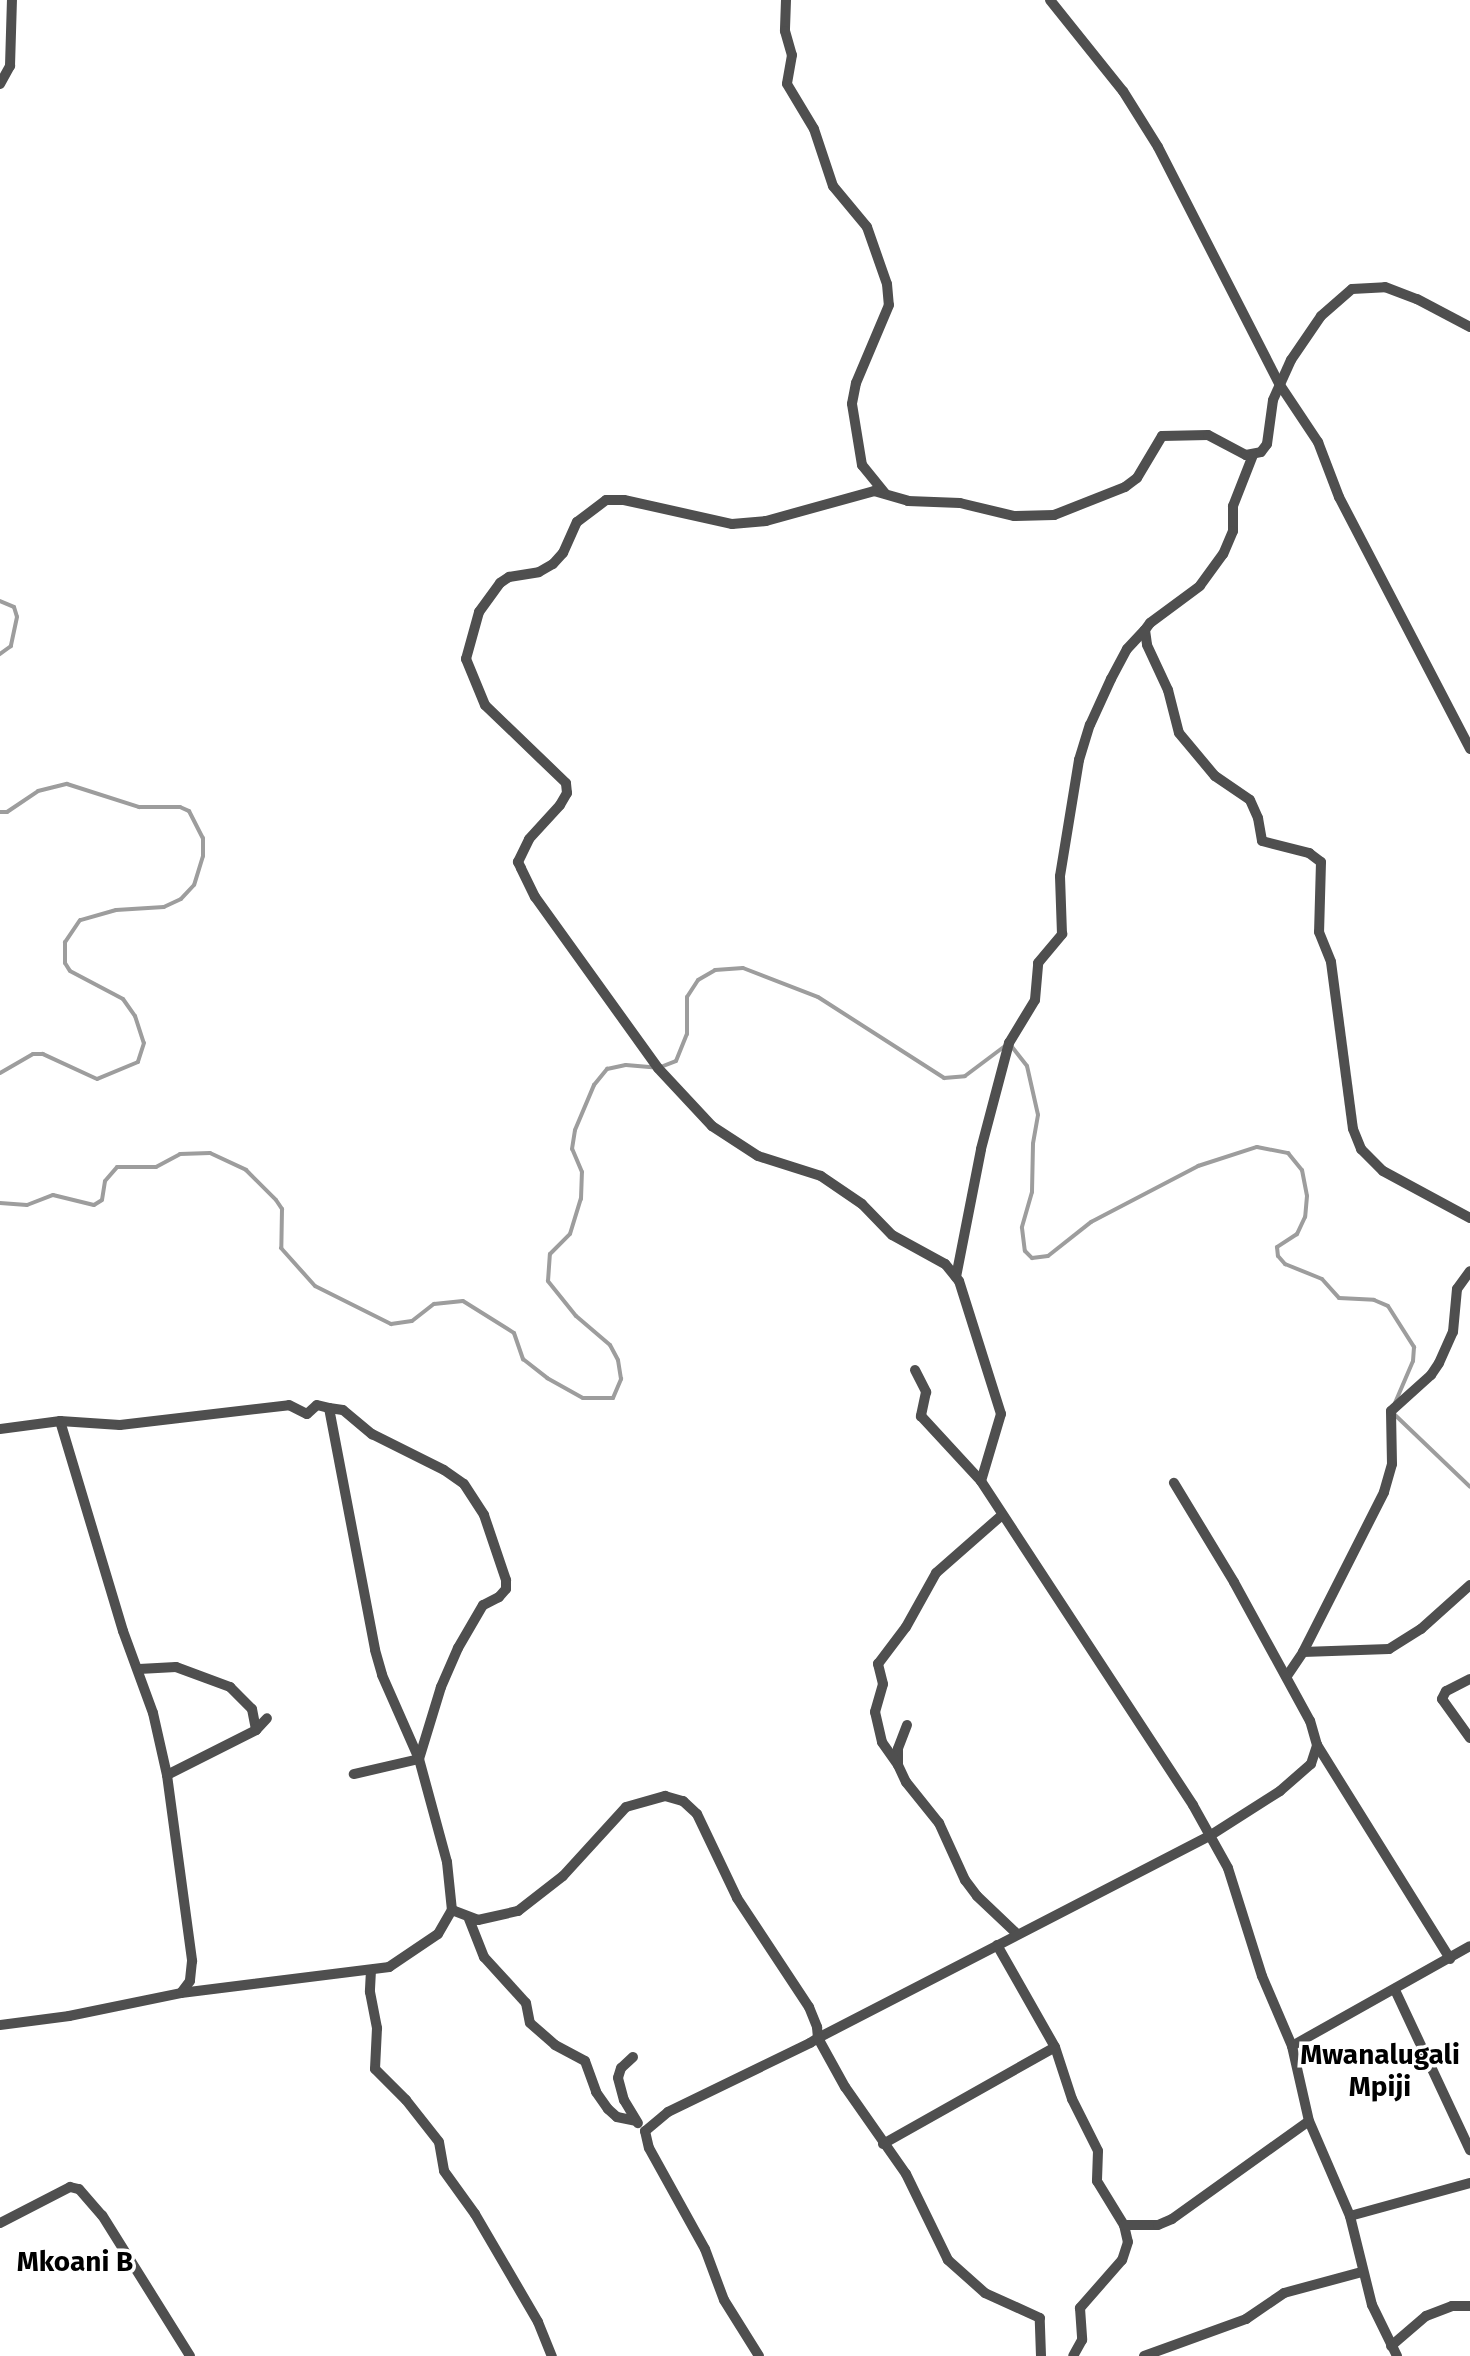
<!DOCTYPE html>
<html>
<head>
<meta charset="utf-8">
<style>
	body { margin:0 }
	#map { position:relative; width:1470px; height:2356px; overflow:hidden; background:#fff; font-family:"Fira Sans",sans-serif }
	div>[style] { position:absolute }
	.stream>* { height:4px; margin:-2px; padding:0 2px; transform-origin:2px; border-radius:2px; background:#9d9d9d }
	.street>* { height:10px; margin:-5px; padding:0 5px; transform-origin:5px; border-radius:5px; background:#4f4f4f }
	span { translate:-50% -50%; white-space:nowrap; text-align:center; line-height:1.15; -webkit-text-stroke:7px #fff; paint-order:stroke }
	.quarter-label { font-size:28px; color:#000; font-weight:700 }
</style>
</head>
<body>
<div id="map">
	<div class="stream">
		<div style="left:0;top:601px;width:15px;rotate:23deg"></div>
		<div style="left:14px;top:607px;width:10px;rotate:73deg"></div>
		<div style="left:17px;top:617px;width:30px;rotate:102deg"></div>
		<div style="left:11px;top:646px;width:14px;rotate:144deg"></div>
		<div style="left:0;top:812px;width:7px"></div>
		<div style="left:7px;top:812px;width:37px;rotate:-34deg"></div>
		<div style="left:38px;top:791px;width:30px;rotate:-14deg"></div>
		<div style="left:67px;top:784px;width:76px;rotate:17.7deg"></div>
		<div style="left:139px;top:807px;width:41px"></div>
		<div style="left:180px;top:807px;width:10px;rotate:24deg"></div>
		<div style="left:189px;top:811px;width:30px;rotate:63deg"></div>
		<div style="left:203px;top:838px;width:18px;rotate:90deg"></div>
		<div style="left:203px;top:856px;width:30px;rotate:107deg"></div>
		<div style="left:194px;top:885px;width:19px;rotate:133deg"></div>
		<div style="left:181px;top:899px;width:19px;rotate:155deg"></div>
		<div style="left:164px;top:907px;width:48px;rotate:176.4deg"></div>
		<div style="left:116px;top:910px;width:37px;rotate:164deg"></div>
		<div style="left:80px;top:920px;width:27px;rotate:124deg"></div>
		<div style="left:65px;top:942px;width:21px;rotate:90deg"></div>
		<div style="left:65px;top:963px;width:9px;rotate:58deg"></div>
		<div style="left:70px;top:971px;width:60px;rotate:27.8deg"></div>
		<div style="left:123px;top:999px;width:21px;rotate:55deg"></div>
		<div style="left:135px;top:1016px;width:28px;rotate:72deg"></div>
		<div style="left:144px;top:1043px;width:20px;rotate:108deg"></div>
		<div style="left:138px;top:1062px;width:44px;rotate:157.5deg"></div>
		<div style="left:97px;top:1079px;width:60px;rotate:-155.2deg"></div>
		<div style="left:43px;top:1054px;width:10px;rotate:180deg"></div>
		<div style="left:33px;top:1054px;width:38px;rotate:150deg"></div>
		<div style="left:0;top:1203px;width:27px;rotate:4deg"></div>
		<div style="left:27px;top:1205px;width:28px;rotate:-21deg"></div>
		<div style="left:53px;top:1195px;width:42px;rotate:13.7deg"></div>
		<div style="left:94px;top:1205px;width:9px;rotate:-32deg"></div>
		<div style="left:102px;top:1200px;width:19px;rotate:-81deg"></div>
		<div style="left:105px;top:1181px;width:18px;rotate:-49deg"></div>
		<div style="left:117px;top:1167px;width:39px"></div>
		<div style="left:156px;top:1167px;width:27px;rotate:-28deg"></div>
		<div style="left:180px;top:1154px;width:30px;rotate:-2deg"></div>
		<div style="left:210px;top:1153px;width:40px;rotate:25deg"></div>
		<div style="left:246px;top:1170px;width:42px;rotate:45deg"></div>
		<div style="left:276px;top:1200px;width:11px;rotate:56deg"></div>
		<div style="left:282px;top:1209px;width:39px;rotate:91deg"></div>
		<div style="left:281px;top:1248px;width:51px;rotate:48.2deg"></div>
		<div style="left:315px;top:1286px;width:85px;rotate:26.6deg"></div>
		<div style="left:391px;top:1324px;width:21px;rotate:-8deg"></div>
		<div style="left:412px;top:1321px;width:28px;rotate:-38deg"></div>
		<div style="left:434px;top:1304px;width:29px;rotate:-6deg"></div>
		<div style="left:463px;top:1301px;width:60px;rotate:32.1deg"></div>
		<div style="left:514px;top:1333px;width:28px;rotate:71deg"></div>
		<div style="left:523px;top:1359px;width:31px;rotate:38deg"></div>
		<div style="left:547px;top:1378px;width:41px;rotate:29.1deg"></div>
		<div style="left:583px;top:1398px;width:30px"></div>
		<div style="left:613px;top:1398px;width:21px;rotate:-67deg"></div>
		<div style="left:621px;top:1379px;width:19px;rotate:-99deg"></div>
		<div style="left:618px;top:1360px;width:17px;rotate:-118deg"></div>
		<div style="left:610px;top:1345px;width:45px;rotate:-139.5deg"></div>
		<div style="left:576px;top:1316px;width:45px;rotate:-128.7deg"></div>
		<div style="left:548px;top:1281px;width:27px;rotate:-86deg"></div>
		<div style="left:550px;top:1254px;width:28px;rotate:-45deg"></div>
		<div style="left:570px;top:1234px;width:37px;rotate:-73deg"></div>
		<div style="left:581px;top:1199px;width:27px;rotate:-88deg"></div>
		<div style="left:582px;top:1172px;width:25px;rotate:-113deg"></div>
		<div style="left:572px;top:1149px;width:19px;rotate:-81deg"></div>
		<div style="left:575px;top:1130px;width:49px;rotate:-67.1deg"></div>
		<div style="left:594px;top:1085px;width:21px;rotate:-51deg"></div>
		<div style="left:607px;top:1069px;width:19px;rotate:-12deg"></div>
		<div style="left:626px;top:1065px;width:32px;rotate:5deg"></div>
		<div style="left:658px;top:1068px;width:19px;rotate:-21deg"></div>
		<div style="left:676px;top:1061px;width:29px;rotate:-68deg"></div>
		<div style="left:687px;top:1034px;width:37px;rotate:-90deg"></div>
		<div style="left:687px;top:997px;width:20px;rotate:-57deg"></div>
		<div style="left:698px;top:980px;width:20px;rotate:-30deg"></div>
		<div style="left:715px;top:970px;width:28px;rotate:-4deg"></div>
		<div style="left:743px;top:968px;width:80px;rotate:21.1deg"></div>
		<div style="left:818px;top:997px;width:150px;rotate:32.7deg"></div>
		<div style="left:944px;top:1078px;width:21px;rotate:-5deg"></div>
		<div style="left:965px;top:1076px;width:55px;rotate:-36.9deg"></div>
		<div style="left:1009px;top:1043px;width:29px;rotate:52deg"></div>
		<div style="left:1027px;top:1066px;width:50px;rotate:77.3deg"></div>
		<div style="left:1038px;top:1115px;width:29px;rotate:100deg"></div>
		<div style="left:1033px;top:1144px;width:48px;rotate:91.2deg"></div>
		<div style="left:1032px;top:1192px;width:37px;rotate:106deg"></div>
		<div style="left:1022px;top:1228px;width:23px;rotate:83deg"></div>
		<div style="left:1025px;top:1251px;width:10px;rotate:45deg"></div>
		<div style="left:1032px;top:1258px;width:16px;rotate:-7deg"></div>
		<div style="left:1048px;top:1256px;width:55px;rotate:-38.3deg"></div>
		<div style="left:1091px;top:1222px;width:121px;rotate:-27.6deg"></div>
		<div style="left:1198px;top:1166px;width:62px;rotate:-17.9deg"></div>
		<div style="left:1257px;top:1147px;width:32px;rotate:11deg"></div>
		<div style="left:1288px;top:1153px;width:22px;rotate:51deg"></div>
		<div style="left:1302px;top:1170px;width:26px;rotate:79deg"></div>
		<div style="left:1307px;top:1196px;width:21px;rotate:95deg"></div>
		<div style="left:1305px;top:1217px;width:19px;rotate:115deg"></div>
		<div style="left:1297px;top:1234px;width:24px;rotate:147deg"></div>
		<div style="left:1277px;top:1247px;width:9px;rotate:84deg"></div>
		<div style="left:1278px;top:1256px;width:11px;rotate:49deg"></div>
		<div style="left:1285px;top:1264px;width:40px;rotate:22deg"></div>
		<div style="left:1322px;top:1279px;width:25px;rotate:48deg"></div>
		<div style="left:1339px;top:1298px;width:35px;rotate:3deg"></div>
		<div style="left:1374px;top:1300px;width:15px;rotate:23deg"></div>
		<div style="left:1388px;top:1306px;width:49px;rotate:57.6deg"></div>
		<div style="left:1414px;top:1347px;width:14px;rotate:94deg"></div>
		<div style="left:1413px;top:1361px;width:46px;rotate:113.2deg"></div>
		<div style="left:1394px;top:1414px;width:105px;rotate:43.8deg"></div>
	</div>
	<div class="street">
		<div style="left:786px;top:0;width:31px;rotate:92deg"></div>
		<div style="left:785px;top:31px;width:25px;rotate:74deg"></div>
		<div style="left:792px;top:55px;width:29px;rotate:100deg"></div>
		<div style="left:787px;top:84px;width:52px;rotate:59deg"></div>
		<div style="left:814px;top:129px;width:60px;rotate:71.6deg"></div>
		<div style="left:833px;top:186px;width:53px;rotate:50.3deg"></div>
		<div style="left:867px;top:227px;width:60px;rotate:70.7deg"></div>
		<div style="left:887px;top:284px;width:21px;rotate:85deg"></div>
		<div style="left:889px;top:305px;width:85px;rotate:112.9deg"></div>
		<div style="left:856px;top:383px;width:21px;rotate:101deg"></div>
		<div style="left:852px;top:404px;width:62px;rotate:80.7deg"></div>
		<div style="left:862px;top:465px;width:36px;rotate:51deg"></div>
		<div style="left:1050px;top:0;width:117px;rotate:51.3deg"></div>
		<div style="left:1123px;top:91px;width:66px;rotate:58deg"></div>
		<div style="left:1158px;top:147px;width:267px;rotate:62.9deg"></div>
		<div style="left:1280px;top:385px;width:69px;rotate:56.3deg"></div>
		<div style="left:1318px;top:442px;width:59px;rotate:69.1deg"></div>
		<div style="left:1339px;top:497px;width:284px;rotate:62.5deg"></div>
		<div style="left:0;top:84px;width:21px;rotate:-61deg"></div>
		<div style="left:10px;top:66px;width:66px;rotate:-88.3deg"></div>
		<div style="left:1253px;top:455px;width:55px;rotate:111.4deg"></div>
		<div style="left:1233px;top:506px;width:25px;rotate:90deg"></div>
		<div style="left:1233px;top:531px;width:25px;rotate:113deg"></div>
		<div style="left:1223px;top:554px;width:39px;rotate:126deg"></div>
		<div style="left:1200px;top:586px;width:62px;rotate:143.5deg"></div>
		<div style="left:1150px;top:623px;width:9px;rotate:126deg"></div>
		<div style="left:1145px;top:630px;width:15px;rotate:82deg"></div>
		<div style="left:1147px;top:645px;width:50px;rotate:65deg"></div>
		<div style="left:1168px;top:690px;width:44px;rotate:75.7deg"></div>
		<div style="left:1179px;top:733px;width:56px;rotate:50.1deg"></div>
		<div style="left:1215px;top:776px;width:42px;rotate:34.4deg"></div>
		<div style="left:1250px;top:800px;width:20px;rotate:66deg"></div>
		<div style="left:1258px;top:818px;width:23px;rotate:80deg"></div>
		<div style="left:1262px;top:841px;width:49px;rotate:14.3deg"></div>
		<div style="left:1309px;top:853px;width:15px;rotate:37deg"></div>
		<div style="left:1321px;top:862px;width:70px;rotate:91.6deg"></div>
		<div style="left:1319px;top:932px;width:32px;rotate:68deg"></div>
		<div style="left:1331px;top:962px;width:168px;rotate:82.5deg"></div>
		<div style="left:1353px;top:1129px;width:22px;rotate:68deg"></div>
		<div style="left:1361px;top:1149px;width:31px;rotate:45deg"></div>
		<div style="left:1383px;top:1171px;width:99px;rotate:28.4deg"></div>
		<div style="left:956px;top:1277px;width:130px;rotate:-78.9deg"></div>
		<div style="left:981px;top:1149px;width:110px;rotate:-75.2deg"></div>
		<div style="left:1009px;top:1043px;width:50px;rotate:-58.8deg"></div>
		<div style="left:1035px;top:1000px;width:37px;rotate:-85deg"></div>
		<div style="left:1038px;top:963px;width:38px;rotate:-50deg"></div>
		<div style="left:1062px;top:934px;width:58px;rotate:-92deg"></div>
		<div style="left:1060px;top:876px;width:118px;rotate:-80.7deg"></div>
		<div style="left:1079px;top:760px;width:37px;rotate:-73deg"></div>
		<div style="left:1090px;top:725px;width:51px;rotate:-65.5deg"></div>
		<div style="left:1111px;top:679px;width:34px;rotate:-62deg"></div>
		<div style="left:1127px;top:649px;width:26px;rotate:-47deg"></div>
		<div style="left:915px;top:1370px;width:25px;rotate:63deg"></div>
		<div style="left:926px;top:1392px;width:25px;rotate:102deg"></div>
		<div style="left:921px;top:1416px;width:88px;rotate:47.3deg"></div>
		<div style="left:329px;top:1408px;width:14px;rotate:8deg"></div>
		<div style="left:343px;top:1410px;width:38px;rotate:40deg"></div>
		<div style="left:372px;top:1434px;width:80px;rotate:26.6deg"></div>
		<div style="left:444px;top:1470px;width:24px;rotate:35deg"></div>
		<div style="left:464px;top:1484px;width:37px;rotate:57deg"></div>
		<div style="left:484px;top:1515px;width:69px;rotate:71.3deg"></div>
		<div style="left:506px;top:1580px;width:9px;rotate:90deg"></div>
		<div style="left:506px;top:1589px;width:11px;rotate:131deg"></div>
		<div style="left:499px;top:1597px;width:18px;rotate:153deg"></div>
		<div style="left:483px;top:1605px;width:50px;rotate:120.2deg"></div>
		<div style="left:458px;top:1648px;width:43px;rotate:113.6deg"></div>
		<div style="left:441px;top:1687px;width:75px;rotate:107deg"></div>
		<div style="left:419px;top:1759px;width:67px;rotate:167deg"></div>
		<div style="left:60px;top:1421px;width:219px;rotate:73.3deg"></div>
		<div style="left:123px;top:1631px;width:87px;rotate:69.9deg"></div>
		<div style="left:153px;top:1713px;width:64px;rotate:77.3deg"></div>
		<div style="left:167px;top:1775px;width:188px;rotate:82.3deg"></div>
		<div style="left:192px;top:1961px;width:20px;rotate:96deg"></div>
		<div style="left:190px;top:1981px;width:15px;rotate:127deg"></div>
		<div style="left:0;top:1429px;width:61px;rotate:-7.6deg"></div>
		<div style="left:60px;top:1421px;width:60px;rotate:3.8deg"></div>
		<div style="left:120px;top:1425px;width:170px;rotate:-6.7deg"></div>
		<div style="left:289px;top:1405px;width:20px;rotate:27deg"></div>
		<div style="left:307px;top:1414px;width:13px;rotate:-42deg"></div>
		<div style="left:317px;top:1405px;width:12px;rotate:14deg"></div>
		<div style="left:329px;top:1408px;width:246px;rotate:79.2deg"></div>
		<div style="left:375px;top:1650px;width:26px;rotate:74deg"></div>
		<div style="left:382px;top:1675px;width:92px;rotate:66.2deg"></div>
		<div style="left:419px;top:1759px;width:107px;rotate:74.8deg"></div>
		<div style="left:447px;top:1862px;width:48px;rotate:84.1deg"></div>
		<div style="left:452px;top:1910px;width:28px;rotate:21deg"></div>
		<div style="left:478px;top:1920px;width:41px;rotate:-12.7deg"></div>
		<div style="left:518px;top:1911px;width:57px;rotate:-37.9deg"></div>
		<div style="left:563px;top:1876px;width:93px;rotate:-47.6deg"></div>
		<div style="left:626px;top:1807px;width:41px;rotate:-15.8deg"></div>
		<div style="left:665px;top:1796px;width:19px;rotate:16deg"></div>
		<div style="left:683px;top:1801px;width:19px;rotate:43deg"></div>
		<div style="left:697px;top:1814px;width:93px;rotate:64.5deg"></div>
		<div style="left:737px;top:1898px;width:131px;rotate:56.6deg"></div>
		<div style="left:809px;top:2007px;width:22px;rotate:68deg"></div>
		<div style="left:817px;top:2027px;width:11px;rotate:85deg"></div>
		<div style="left:818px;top:2038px;width:9px;rotate:148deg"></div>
		<div style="left:810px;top:2043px;width:158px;rotate:154.1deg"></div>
		<div style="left:668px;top:2112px;width:30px;rotate:140deg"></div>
		<div style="left:645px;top:2131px;width:17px;rotate:77deg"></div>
		<div style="left:649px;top:2148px;width:115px;rotate:61deg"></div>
		<div style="left:705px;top:2249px;width:54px;rotate:69.6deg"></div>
		<div style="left:724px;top:2300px;width:66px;rotate:58deg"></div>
		<div style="left:1303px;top:1652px;width:179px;rotate:-63.1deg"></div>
		<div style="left:1384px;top:1492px;width:29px;rotate:-74deg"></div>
		<div style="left:1392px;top:1464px;width:53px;rotate:-91.1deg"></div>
		<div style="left:1391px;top:1411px;width:54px;rotate:-42deg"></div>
		<div style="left:1431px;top:1375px;width:14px;rotate:-56deg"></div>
		<div style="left:1439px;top:1363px;width:34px;rotate:-66deg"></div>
		<div style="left:1453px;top:1332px;width:43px;rotate:-84.7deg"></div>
		<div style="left:1457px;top:1289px;width:22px;rotate:-54deg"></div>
		<div style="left:139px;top:1669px;width:37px;rotate:-3deg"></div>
		<div style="left:176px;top:1667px;width:58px;rotate:20.3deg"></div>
		<div style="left:230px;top:1687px;width:31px;rotate:45deg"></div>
		<div style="left:252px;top:1709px;width:21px;rotate:79deg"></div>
		<div style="left:1287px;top:1676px;width:29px;rotate:-56deg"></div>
		<div style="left:1303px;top:1652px;width:86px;rotate:-2deg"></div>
		<div style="left:1389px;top:1649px;width:38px;rotate:-32deg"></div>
		<div style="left:1421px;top:1629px;width:66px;rotate:-41.9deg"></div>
		<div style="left:1470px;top:1679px;width:27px;rotate:153deg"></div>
		<div style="left:1446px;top:1691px;width:9px;rotate:117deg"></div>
		<div style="left:1442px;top:1699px;width:48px;rotate:54.3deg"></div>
		<div style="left:907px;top:1725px;width:26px;rotate:111deg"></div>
		<div style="left:898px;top:1749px;width:16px;rotate:90deg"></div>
		<div style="left:898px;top:1765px;width:19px;rotate:65deg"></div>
		<div style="left:906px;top:1782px;width:53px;rotate:51.2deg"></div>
		<div style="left:939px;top:1823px;width:63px;rotate:65.5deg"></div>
		<div style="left:965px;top:1880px;width:20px;rotate:53deg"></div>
		<div style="left:977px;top:1896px;width:54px;rotate:43.5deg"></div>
		<div style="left:1317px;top:1745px;width:252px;rotate:58.1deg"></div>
		<div style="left:898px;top:1765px;width:28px;rotate:-125deg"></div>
		<div style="left:882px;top:1742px;width:31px;rotate:-103deg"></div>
		<div style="left:875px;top:1712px;width:29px;rotate:-74deg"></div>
		<div style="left:883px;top:1684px;width:21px;rotate:-104deg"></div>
		<div style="left:878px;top:1664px;width:46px;rotate:-52.9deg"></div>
		<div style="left:906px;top:1627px;width:62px;rotate:-60.9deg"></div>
		<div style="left:936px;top:1573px;width:88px;rotate:-41.3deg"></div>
		<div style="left:167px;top:1775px;width:100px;rotate:-26.8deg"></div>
		<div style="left:256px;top:1730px;width:16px;rotate:-47deg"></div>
		<div style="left:469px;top:1919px;width:41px;rotate:68.5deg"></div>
		<div style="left:484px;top:1957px;width:62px;rotate:47.6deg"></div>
		<div style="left:526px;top:2003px;width:20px;rotate:79deg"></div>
		<div style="left:530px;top:2023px;width:33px;rotate:41deg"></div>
		<div style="left:555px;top:2045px;width:34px;rotate:28deg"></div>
		<div style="left:585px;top:2061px;width:33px;rotate:70deg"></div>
		<div style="left:596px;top:2092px;width:21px;rotate:55deg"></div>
		<div style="left:608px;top:2109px;width:12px;rotate:42deg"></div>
		<div style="left:617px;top:2117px;width:19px;rotate:12deg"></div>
		<div style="left:997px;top:1945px;width:117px;rotate:60.4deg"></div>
		<div style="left:1055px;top:2047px;width:55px;rotate:71.9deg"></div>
		<div style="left:1072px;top:2099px;width:58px;rotate:63.4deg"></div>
		<div style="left:1098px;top:2151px;width:30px;rotate:92deg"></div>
		<div style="left:1097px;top:2181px;width:52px;rotate:58.5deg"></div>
		<div style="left:1124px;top:2225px;width:17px;rotate:77deg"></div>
		<div style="left:1128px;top:2242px;width:19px;rotate:108deg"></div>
		<div style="left:1122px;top:2260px;width:64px;rotate:131.2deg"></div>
		<div style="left:1080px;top:2308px;width:32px;rotate:86deg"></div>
		<div style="left:1082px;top:2340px;width:18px;rotate:119deg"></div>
		<div style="left:371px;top:1970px;width:22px;rotate:93deg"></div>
		<div style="left:370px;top:1992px;width:37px;rotate:79deg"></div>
		<div style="left:377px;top:2028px;width:41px;rotate:92.8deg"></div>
		<div style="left:375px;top:2069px;width:44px;rotate:45deg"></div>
		<div style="left:406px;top:2100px;width:53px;rotate:51.8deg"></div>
		<div style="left:439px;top:2142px;width:29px;rotate:80deg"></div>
		<div style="left:444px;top:2171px;width:53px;rotate:54.2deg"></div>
		<div style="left:475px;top:2214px;width:125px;rotate:59.7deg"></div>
		<div style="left:538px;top:2322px;width:37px;rotate:68deg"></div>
		<div style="left:1395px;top:1990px;width:177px;rotate:64.9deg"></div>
		<div style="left:0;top:2025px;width:70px;rotate:-7.4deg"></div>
		<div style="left:69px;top:2016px;width:114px;rotate:-11.6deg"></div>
		<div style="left:181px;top:1993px;width:210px;rotate:-7.1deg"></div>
		<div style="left:389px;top:1967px;width:59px;rotate:-34deg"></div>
		<div style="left:438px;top:1934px;width:28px;rotate:-60deg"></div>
		<div style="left:1292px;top:2046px;width:204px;rotate:-29.3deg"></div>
		<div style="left:633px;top:2057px;width:16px;rotate:137deg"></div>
		<div style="left:621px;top:2068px;width:10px;rotate:107deg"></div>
		<div style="left:618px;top:2078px;width:23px;rotate:75deg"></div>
		<div style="left:624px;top:2100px;width:27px;rotate:59deg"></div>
		<div style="left:883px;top:2144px;width:197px;rotate:-29.4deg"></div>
		<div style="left:1350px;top:2216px;width:124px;rotate:-15.4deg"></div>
		<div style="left:0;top:2223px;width:79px;rotate:-27.2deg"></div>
		<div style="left:70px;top:2187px;width:9px;rotate:13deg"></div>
		<div style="left:79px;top:2189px;width:35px;rotate:49deg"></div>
		<div style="left:102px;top:2215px;width:166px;rotate:58deg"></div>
		<div style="left:1124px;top:2225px;width:34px"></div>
		<div style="left:1158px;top:2225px;width:15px;rotate:-23deg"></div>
		<div style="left:1172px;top:2219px;width:168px;rotate:-35.6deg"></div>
		<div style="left:1391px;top:2346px;width:46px;rotate:-40.6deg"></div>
		<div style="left:1426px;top:2316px;width:28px;rotate:-21deg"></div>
		<div style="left:1452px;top:2306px;width:18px"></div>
		<div style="left:1041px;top:2356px;width:38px;rotate:-92deg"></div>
		<div style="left:1040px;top:2318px;width:60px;rotate:-155.6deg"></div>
		<div style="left:985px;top:2293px;width:50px;rotate:-138.3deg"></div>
		<div style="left:948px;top:2260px;width:96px;rotate:-116deg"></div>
		<div style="left:906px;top:2174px;width:106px;rotate:-125deg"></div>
		<div style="left:845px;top:2087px;width:56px;rotate:-118.9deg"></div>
		<div style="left:818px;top:2038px;width:442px;rotate:-27.3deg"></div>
		<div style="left:1211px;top:1835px;width:82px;rotate:-32.5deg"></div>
		<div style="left:1280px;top:1791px;width:41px;rotate:-41.1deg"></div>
		<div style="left:1311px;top:1764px;width:20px;rotate:-72deg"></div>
		<div style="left:1317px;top:1745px;width:25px;rotate:-106deg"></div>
		<div style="left:1310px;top:1721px;width:158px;rotate:-118.7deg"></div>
		<div style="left:1234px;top:1582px;width:116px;rotate:-121.2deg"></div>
		<div style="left:1144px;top:2356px;width:109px;rotate:-19.9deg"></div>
		<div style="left:1246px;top:2319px;width:46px;rotate:-34.4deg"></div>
		<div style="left:1284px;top:2293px;width:81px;rotate:-15.1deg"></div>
		<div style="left:1397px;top:2356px;width:57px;rotate:-116.1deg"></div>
		<div style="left:1372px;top:2305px;width:92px;rotate:-103.9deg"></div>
		<div style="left:1350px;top:2216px;width:103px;rotate:-113.3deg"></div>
		<div style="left:1309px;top:2121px;width:77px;rotate:-102.8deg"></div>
		<div style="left:1292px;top:2046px;width:76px;rotate:-113.2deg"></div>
		<div style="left:1262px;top:1976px;width:113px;rotate:-107.5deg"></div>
		<div style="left:1228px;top:1868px;width:72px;rotate:-119.1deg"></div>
		<div style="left:1193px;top:1805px;width:387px;rotate:-123.2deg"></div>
		<div style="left:981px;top:1481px;width:70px;rotate:-73.4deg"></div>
		<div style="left:1001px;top:1414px;width:139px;rotate:-107.5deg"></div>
		<div style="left:959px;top:1281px;width:22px;rotate:-129deg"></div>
		<div style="left:945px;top:1264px;width:60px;rotate:-151.3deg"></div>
		<div style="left:892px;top:1235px;width:43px;rotate:-134.1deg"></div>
		<div style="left:862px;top:1204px;width:50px;rotate:-145.7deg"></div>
		<div style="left:821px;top:1176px;width:66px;rotate:-162.4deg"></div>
		<div style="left:758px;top:1156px;width:55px;rotate:-146.9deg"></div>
		<div style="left:712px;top:1126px;width:79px;rotate:-133deg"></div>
		<div style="left:658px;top:1068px;width:211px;rotate:-125.7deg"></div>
		<div style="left:535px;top:897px;width:32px;rotate:-116deg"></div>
		<div style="left:521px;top:868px;width:7px;rotate:-117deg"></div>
		<div style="left:518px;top:862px;width:25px;rotate:-64deg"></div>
		<div style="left:529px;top:839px;width:46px;rotate:-47.6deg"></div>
		<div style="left:560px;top:805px;width:14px;rotate:-60deg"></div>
		<div style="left:567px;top:793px;width:10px;rotate:-96deg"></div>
		<div style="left:566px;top:783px;width:112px;rotate:-136.1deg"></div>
		<div style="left:485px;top:705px;width:50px;rotate:-112.4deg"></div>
		<div style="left:466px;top:659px;width:49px;rotate:-74.5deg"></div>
		<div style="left:479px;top:612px;width:36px;rotate:-54deg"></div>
		<div style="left:500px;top:583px;width:11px;rotate:-34deg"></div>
		<div style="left:509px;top:577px;width:30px;rotate:-9deg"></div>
		<div style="left:539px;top:572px;width:16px;rotate:-30deg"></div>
		<div style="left:553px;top:564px;width:15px;rotate:-48deg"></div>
		<div style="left:563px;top:553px;width:34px;rotate:-66deg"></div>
		<div style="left:577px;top:522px;width:36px;rotate:-37deg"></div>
		<div style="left:606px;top:500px;width:18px"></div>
		<div style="left:624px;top:500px;width:111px;rotate:12.5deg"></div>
		<div style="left:732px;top:524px;width:34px;rotate:-5deg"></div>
		<div style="left:766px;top:521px;width:112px;rotate:-15.5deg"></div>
		<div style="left:874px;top:491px;width:35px;rotate:16deg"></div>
		<div style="left:908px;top:501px;width:52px;rotate:2.2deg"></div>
		<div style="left:960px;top:503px;width:56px;rotate:13.5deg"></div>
		<div style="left:1014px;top:516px;width:40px;rotate:-1.4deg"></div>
		<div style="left:1054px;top:515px;width:76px;rotate:-21.5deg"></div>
		<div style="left:1125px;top:487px;width:15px;rotate:-37deg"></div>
		<div style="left:1137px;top:478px;width:49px;rotate:-59.2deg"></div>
		<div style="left:1162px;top:436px;width:46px;rotate:-1.2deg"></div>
		<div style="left:1208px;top:435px;width:43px;rotate:27.8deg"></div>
		<div style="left:1246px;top:455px;width:15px;rotate:-11deg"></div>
		<div style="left:1261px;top:452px;width:10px;rotate:-53deg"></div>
		<div style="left:1267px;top:444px;width:44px;rotate:-82.2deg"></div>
		<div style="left:1273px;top:400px;width:44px;rotate:-65.8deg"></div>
		<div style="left:1291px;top:360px;width:53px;rotate:-55.7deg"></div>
		<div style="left:1321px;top:316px;width:41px;rotate:-41.1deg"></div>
		<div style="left:1352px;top:289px;width:33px;rotate:-3deg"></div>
		<div style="left:1385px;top:287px;width:34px;rotate:21deg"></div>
		<div style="left:1417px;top:299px;width:60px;rotate:27.8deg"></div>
	</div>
	<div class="quarter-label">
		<span style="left:1380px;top:2071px">Mwanalugali<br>Mpiji</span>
		<span style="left:75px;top:2262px">Mkoani B</span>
	</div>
</div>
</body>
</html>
